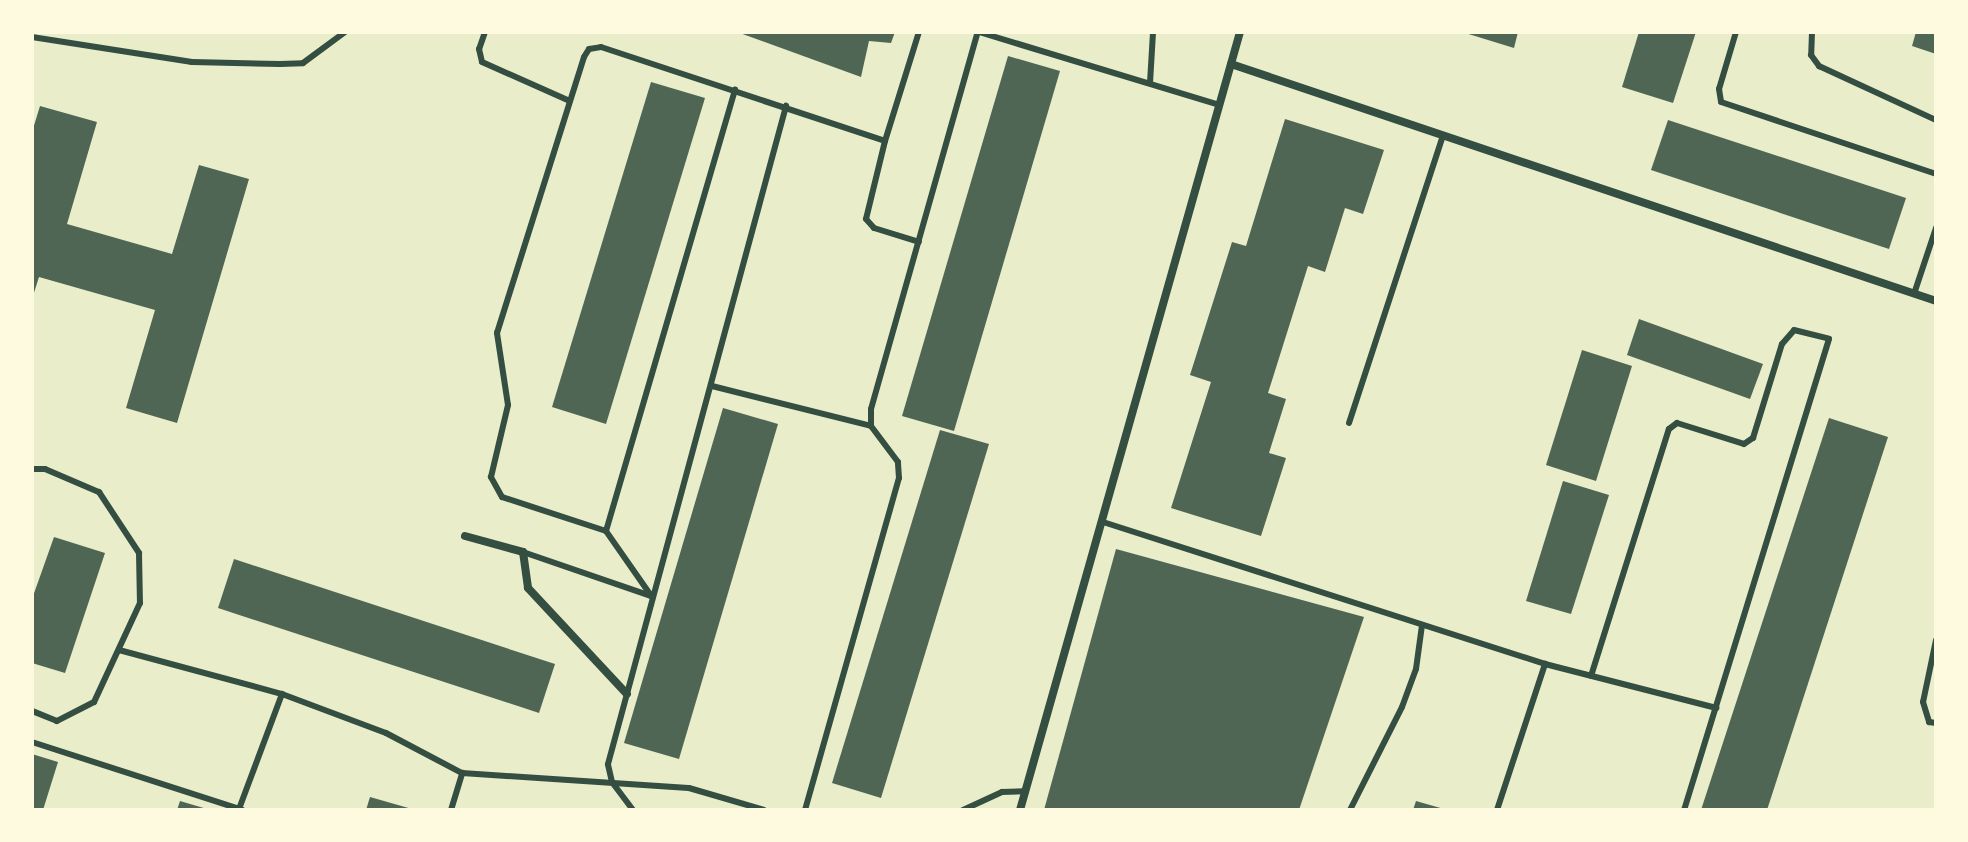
<!DOCTYPE html>
<html>
<head>
<meta charset="utf-8">
<style>
	body { margin:0 }
	#map { position:relative; width:1968px; height:842px; overflow:hidden; background:#e9edc9; font-family:"Varela Round",sans-serif }
	div>[style] { position:absolute }
	.building>* { inset:0; background:#4f6655 }
	.service>* { height:6px; margin:-3px; padding:0 3px; transform-origin:3px; border-radius:3px; background:#344e41 }
	.minor>* { height:8px; margin:-4px; padding:0 4px; transform-origin:4px; border-radius:4px; background:#344e41 }
	span { translate:-50% -50%; white-space:nowrap; text-align:center; line-height:1.15; -webkit-text-stroke:6px #fefae0; paint-order:stroke }
	.frame { position:absolute; inset:0; border:34px solid #fefae0; pointer-events:none }
</style>
</head>
<body>
<div id="map">
	<div class="building">
		<div style="clip-path:polygon(737px 32px,895px 32px,891px 43px,869px 41px,861px 77px)"></div>
		<div style="clip-path:polygon(1462px 32px,1518px 32px,1514px 48px)"></div>
		<div style="clip-path:polygon(1639px 32px,1696px 32px,1673px 103px,1622px 87px)"></div>
		<div style="clip-path:polygon(1916px 32px,1936px 32px,1936px 54px,1912px 46px)"></div>
		<div style="clip-path:polygon(1008px 56px,1060px 71px,954px 431px,902px 416px)"></div>
		<div style="clip-path:polygon(651px 82px,705px 98px,606px 424px,552px 407px)"></div>
		<div style="clip-path:polygon(40px 106px,97px 122px,67px 224px,172px 254px,199px 165px,249px 179px,177px 423px,126px 408px,155px 310px,39px 277px,32px 299px,32px 132px)"></div>
		<div style="clip-path:polygon(1285px 119px,1384px 150px,1363px 214px,1345px 208px,1325px 272px,1308px 266px,1268px 393px,1286px 399px,1269px 453px,1286px 458px,1261px 536px,1171px 508px,1211px 382px,1190px 375px,1232px 242px,1246px 246px)"></div>
		<div style="clip-path:polygon(1668px 120px,1906px 198px,1889px 249px,1651px 170px)"></div>
		<div style="clip-path:polygon(1639px 319px,1763px 364px,1750px 399px,1627px 355px)"></div>
		<div style="clip-path:polygon(1582px 350px,1632px 366px,1596px 481px,1546px 465px)"></div>
		<div style="clip-path:polygon(723px 408px,778px 424px,679px 759px,624px 743px)"></div>
		<div style="clip-path:polygon(1829px 418px,1888px 437px,1767px 810px,1701px 810px)"></div>
		<div style="clip-path:polygon(940px 430px,989px 444px,881px 798px,832px 783px)"></div>
		<div style="clip-path:polygon(1563px 481px,1609px 495px,1571px 614px,1526px 601px)"></div>
		<div style="clip-path:polygon(54px 537px,105px 553px,65px 673px,32px 663px,32px 599px)"></div>
		<div style="clip-path:polygon(1116px 549px,1364px 617px,1299px 810px,1044px 810px)"></div>
		<div style="clip-path:polygon(234px 559px,555px 664px,539px 713px,218px 608px)"></div>
		<div style="clip-path:polygon(32px 754px,58px 762px,43px 810px,32px 810px)"></div>
		<div style="clip-path:polygon(370px 797px,412px 809px,412px 810px,366px 810px)"></div>
		<div style="clip-path:polygon(180px 801px,207px 809px,206px 810px,177px 810px)"></div>
		<div style="clip-path:polygon(1416px 801px,1444px 809px,1444px 810px,1413px 810px)"></div>
	</div>
	<div class="service">
		<div style="left:485px;top:32px;width:18px;rotate:109deg"></div>
		<div style="left:479px;top:49px;width:13px;rotate:77deg"></div>
		<div style="left:482px;top:62px;width:96px;rotate:23.9deg"></div>
		<div style="left:979px;top:32px;width:251px;rotate:16.9deg"></div>
		<div style="left:1736px;top:32px;width:59px;rotate:106.6deg"></div>
		<div style="left:1719px;top:89px;width:13px;rotate:81deg"></div>
		<div style="left:1721px;top:102px;width:227px;rotate:18.5deg"></div>
		<div style="left:1812px;top:32px;width:23px;rotate:92deg"></div>
		<div style="left:1811px;top:55px;width:14px;rotate:54deg"></div>
		<div style="left:1819px;top:66px;width:129px;rotate:24.8deg"></div>
		<div style="left:32px;top:37px;width:162px;rotate:8.9deg"></div>
		<div style="left:192px;top:62px;width:88px;rotate:1.3deg"></div>
		<div style="left:280px;top:64px;width:23px;rotate:-2deg"></div>
		<div style="left:303px;top:63px;width:52px;rotate:-36.4deg"></div>
		<div style="left:1150px;top:83px;width:51px;rotate:-86.6deg"></div>
		<div style="left:885px;top:141px;width:80px;rotate:103.7deg"></div>
		<div style="left:866px;top:219px;width:12px;rotate:48deg"></div>
		<div style="left:874px;top:228px;width:47px;rotate:17.3deg"></div>
		<div style="left:1914px;top:294px;width:70px;rotate:-71.6deg"></div>
		<div style="left:712px;top:386px;width:164px;rotate:14.1deg"></div>
		<div style="left:1349px;top:423px;width:303px;rotate:-71.9deg"></div>
		<div style="left:32px;top:469px;width:13px"></div>
		<div style="left:45px;top:469px;width:59px;rotate:23.1deg"></div>
		<div style="left:99px;top:492px;width:73px;rotate:56.7deg"></div>
		<div style="left:139px;top:553px;width:50px;rotate:88.9deg"></div>
		<div style="left:140px;top:603px;width:109px;rotate:114.9deg"></div>
		<div style="left:94px;top:702px;width:42px;rotate:152.8deg"></div>
		<div style="left:57px;top:721px;width:27px;rotate:-158deg"></div>
		<div style="left:1103px;top:522px;width:464px;rotate:17.8deg"></div>
		<div style="left:1545px;top:664px;width:177px;rotate:14.4deg"></div>
		<div style="left:606px;top:531px;width:109px;rotate:-161.9deg"></div>
		<div style="left:502px;top:497px;width:23px;rotate:-119deg"></div>
		<div style="left:491px;top:477px;width:74px;rotate:-76.7deg"></div>
		<div style="left:508px;top:405px;width:73px;rotate:-98.7deg"></div>
		<div style="left:497px;top:333px;width:289px;rotate:-72.5deg"></div>
		<div style="left:584px;top:57px;width:9px;rotate:-58deg"></div>
		<div style="left:589px;top:49px;width:12px;rotate:-9deg"></div>
		<div style="left:601px;top:47px;width:299px;rotate:18.3deg"></div>
		<div style="left:885px;top:141px;width:114px;rotate:-72.7deg"></div>
		<div style="left:523px;top:552px;width:135px;rotate:19deg"></div>
		<div style="left:652px;top:597px;width:80px;rotate:-124.9deg"></div>
		<div style="left:606px;top:531px;width:460px;rotate:-73.7deg"></div>
		<div style="left:1936px;top:640px;width:63px;rotate:101.8deg"></div>
		<div style="left:1923px;top:702px;width:21px;rotate:73deg"></div>
		<div style="left:1929px;top:722px;width:7px;rotate:8deg"></div>
		<div style="left:119px;top:650px;width:169px;rotate:15.1deg"></div>
		<div style="left:282px;top:694px;width:111px;rotate:20.6deg"></div>
		<div style="left:386px;top:733px;width:86px;rotate:27.8deg"></div>
		<div style="left:462px;top:773px;width:227px;rotate:3.8deg"></div>
		<div style="left:689px;top:788px;width:78px;rotate:16.3deg"></div>
		<div style="left:1591px;top:676px;width:259px;rotate:-72.5deg"></div>
		<div style="left:1669px;top:429px;width:10px;rotate:-37deg"></div>
		<div style="left:1677px;top:423px;width:70px;rotate:17.4deg"></div>
		<div style="left:1744px;top:444px;width:11px;rotate:-34deg"></div>
		<div style="left:1753px;top:438px;width:98px;rotate:-72.9deg"></div>
		<div style="left:1782px;top:344px;width:18px;rotate:-49deg"></div>
		<div style="left:1794px;top:330px;width:36px;rotate:14deg"></div>
		<div style="left:1829px;top:339px;width:493px;rotate:107.1deg"></div>
		<div style="left:32px;top:742px;width:221px;rotate:17.9deg"></div>
		<div style="left:239px;top:809px;width:123px;rotate:-69.5deg"></div>
		<div style="left:451px;top:810px;width:39px;rotate:-73deg"></div>
		<div style="left:633px;top:810px;width:35px;rotate:-127deg"></div>
		<div style="left:612px;top:782px;width:18px;rotate:-103deg"></div>
		<div style="left:608px;top:764px;width:682px;rotate:-74.86deg"></div>
		<div style="left:805px;top:810px;width:345px;rotate:-74.2deg"></div>
		<div style="left:899px;top:478px;width:16px;rotate:-94deg"></div>
		<div style="left:898px;top:462px;width:45px;rotate:-126.9deg"></div>
		<div style="left:871px;top:426px;width:17px;rotate:-90deg"></div>
		<div style="left:871px;top:409px;width:392px;rotate:-74.2deg"></div>
		<div style="left:963px;top:810px;width:43px;rotate:-24.8deg"></div>
		<div style="left:1002px;top:792px;width:24px;rotate:-2deg"></div>
		<div style="left:1350px;top:810px;width:115px;rotate:-63.2deg"></div>
		<div style="left:1402px;top:707px;width:40px;rotate:-69.8deg"></div>
		<div style="left:1416px;top:669px;width:44px;rotate:-82.2deg"></div>
		<div style="left:1497px;top:810px;width:154px;rotate:-71.8deg"></div>
	</div>
	<div class="minor">
		<div style="left:1231px;top:64px;width:744px;rotate:18.58deg"></div>
		<div style="left:465px;top:536px;width:60px;rotate:15.4deg"></div>
		<div style="left:523px;top:552px;width:36px;rotate:82deg"></div>
		<div style="left:528px;top:588px;width:145px;rotate:47deg"></div>
		<div style="left:1020px;top:810px;width:809px;rotate:-74.21deg"></div>
	</div>
	<div class="frame"></div>
</div>
</body>
</html>
